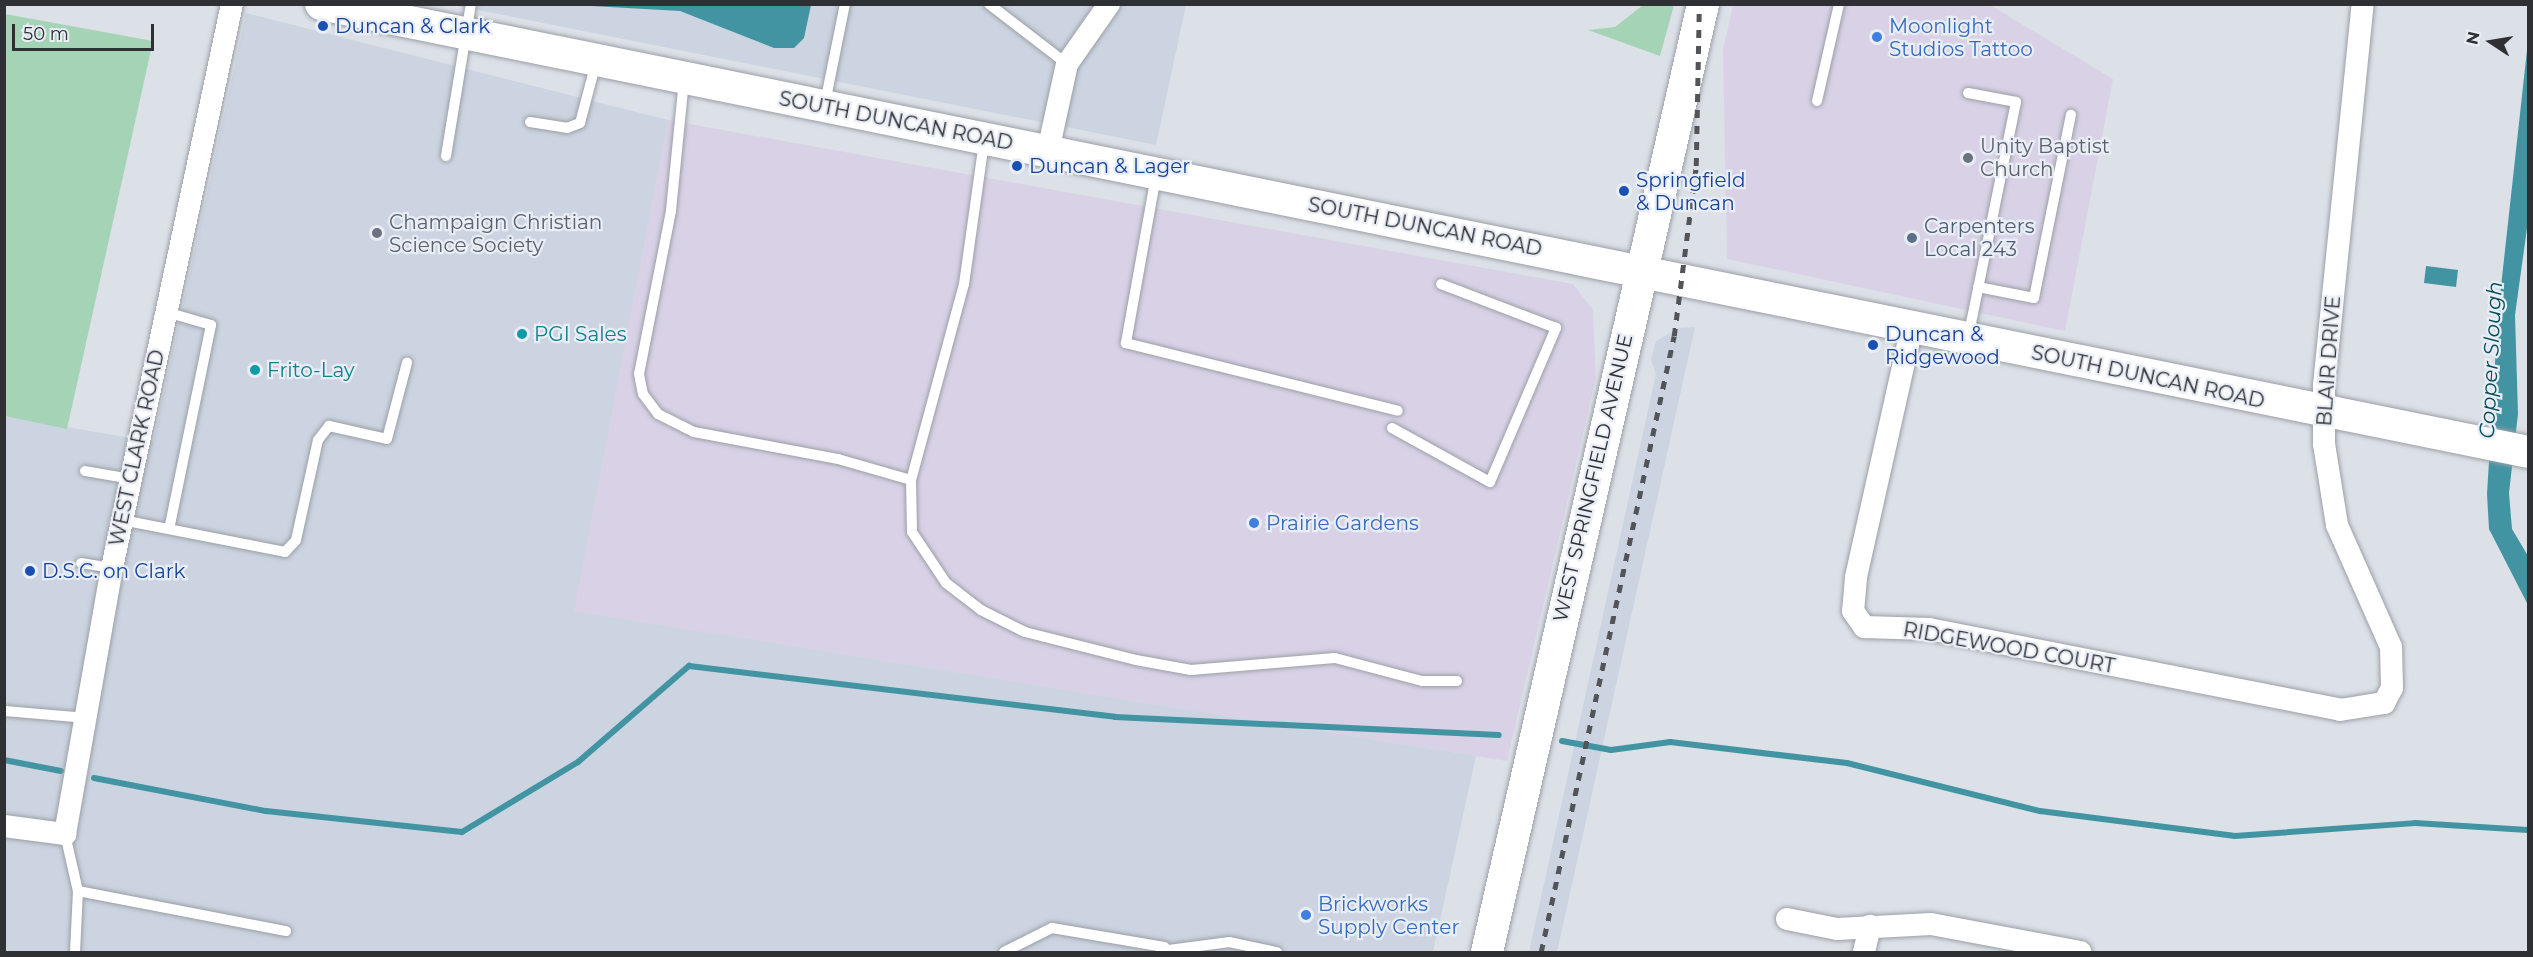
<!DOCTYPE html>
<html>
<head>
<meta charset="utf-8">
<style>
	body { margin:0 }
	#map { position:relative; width:2533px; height:957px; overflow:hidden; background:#dce0e7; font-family:Montserrat,sans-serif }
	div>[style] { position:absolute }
	.commercial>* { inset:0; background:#d9d2e7 }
	.built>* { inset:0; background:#cbd4e0 }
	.green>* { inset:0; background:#a4d4b5 }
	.water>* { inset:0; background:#4294a2 }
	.stream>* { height:6px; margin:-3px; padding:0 3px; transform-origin:3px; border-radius:3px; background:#4294a2 }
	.roads { filter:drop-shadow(0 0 2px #9b9fa6) drop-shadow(0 0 2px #9b9fa6) }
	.service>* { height:10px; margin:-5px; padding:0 5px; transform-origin:5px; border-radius:5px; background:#fff }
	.minor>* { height:22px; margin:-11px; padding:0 11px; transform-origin:11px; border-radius:11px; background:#fff }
	.secondary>* { height:32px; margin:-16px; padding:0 16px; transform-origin:16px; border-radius:16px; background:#fff }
	.rail>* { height:4.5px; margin-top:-2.25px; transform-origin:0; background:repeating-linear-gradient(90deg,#525458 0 8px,transparent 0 16px) }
	.dots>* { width:16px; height:16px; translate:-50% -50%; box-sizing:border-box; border:3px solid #e9edf5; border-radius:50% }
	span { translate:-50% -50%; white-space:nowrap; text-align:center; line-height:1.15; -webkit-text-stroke:4.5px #e9edf5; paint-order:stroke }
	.transit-label { font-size:20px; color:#164399 }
	.left { translate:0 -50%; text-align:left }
	.shop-label { font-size:20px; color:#366cbe }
	.street-label { font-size:20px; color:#2e3033 }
	.worship-label { font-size:20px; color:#5b616d }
	.service-label { font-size:20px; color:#4e5e75 }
	.culture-label { font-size:20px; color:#0d838f }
	.water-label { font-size:21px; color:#024f59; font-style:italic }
	.frame { position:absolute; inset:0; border:6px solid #2e3033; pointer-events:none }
	.north { position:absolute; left:2461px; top:12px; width:60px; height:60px; -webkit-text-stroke:4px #e9edf5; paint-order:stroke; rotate:282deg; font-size:16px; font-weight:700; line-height:24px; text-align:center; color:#2e3033 }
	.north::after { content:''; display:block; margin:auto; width:21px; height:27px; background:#2e3033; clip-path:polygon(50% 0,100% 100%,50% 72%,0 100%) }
	.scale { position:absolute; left:12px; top:24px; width:142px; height:27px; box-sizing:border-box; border:3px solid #2e3033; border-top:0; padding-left:8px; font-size:18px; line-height:21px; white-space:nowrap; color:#2e3033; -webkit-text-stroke:4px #e9edf5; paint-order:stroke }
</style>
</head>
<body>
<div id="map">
	<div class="commercial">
		<div style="clip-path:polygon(1733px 5px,1990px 5px,2113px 79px,2065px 331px,1727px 259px,1723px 50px)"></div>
		<div style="clip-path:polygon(668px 120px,1573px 284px,1593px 310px,1596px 378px,1507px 761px,573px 611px)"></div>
	</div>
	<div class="built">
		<div style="clip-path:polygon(453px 5px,1186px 5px,1156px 145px)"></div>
		<div style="clip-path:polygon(246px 13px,668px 120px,574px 611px,1476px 756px,1433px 952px,5px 952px,4px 416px,153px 442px)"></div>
		<div style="clip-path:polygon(1695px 327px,1557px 952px,1529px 952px,1656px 374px,1651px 360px,1656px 341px,1679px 328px)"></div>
	</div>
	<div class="green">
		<div style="clip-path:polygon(1643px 5px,1674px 5px,1660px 56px,1588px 30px,1615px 27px)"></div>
		<div style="clip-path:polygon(5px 14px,153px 41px,67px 429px,5px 416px)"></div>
	</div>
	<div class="water">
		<div style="clip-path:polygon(574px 5px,811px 4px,811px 5px,804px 38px,794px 48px,774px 48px,680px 11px)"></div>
		<div style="clip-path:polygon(2528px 41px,2528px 221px,2515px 315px,2518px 414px,2509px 493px,2512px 529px,2528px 556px,2528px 605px,2489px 529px,2487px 494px,2498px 314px)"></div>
		<div style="clip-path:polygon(2426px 266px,2458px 270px,2456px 287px,2424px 283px)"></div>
	</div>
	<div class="stream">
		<div style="left:1562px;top:741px;width:50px;rotate:10.4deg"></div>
		<div style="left:1611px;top:750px;width:60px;rotate:-7.7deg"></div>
		<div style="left:1670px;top:742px;width:178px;rotate:6.8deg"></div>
		<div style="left:1847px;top:763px;width:199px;rotate:14deg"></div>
		<div style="left:2040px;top:811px;width:197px;rotate:7.3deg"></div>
		<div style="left:2235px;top:836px;width:180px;rotate:-4.1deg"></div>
		<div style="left:2415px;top:823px;width:113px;rotate:3.5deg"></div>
		<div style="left:4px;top:760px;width:58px;rotate:10.9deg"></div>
		<div style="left:94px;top:778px;width:175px;rotate:10.9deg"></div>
		<div style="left:266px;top:811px;width:197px;rotate:6.1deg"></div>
		<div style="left:462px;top:832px;width:135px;rotate:-31.1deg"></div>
		<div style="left:578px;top:762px;width:147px;rotate:-40.9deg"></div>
		<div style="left:689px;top:666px;width:429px;rotate:6.8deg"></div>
		<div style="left:1115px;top:717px;width:384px;rotate:2.7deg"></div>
	</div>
	<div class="roads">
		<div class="service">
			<div style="left:989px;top:4px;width:98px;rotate:37.6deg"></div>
			<div style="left:684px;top:80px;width:132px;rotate:95.7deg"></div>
			<div style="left:671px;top:211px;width:166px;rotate:101.1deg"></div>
			<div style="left:639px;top:374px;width:20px;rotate:79deg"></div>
			<div style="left:643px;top:394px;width:25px;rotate:53deg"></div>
			<div style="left:658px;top:414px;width:40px;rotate:26.6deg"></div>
			<div style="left:694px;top:432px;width:147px;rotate:10.6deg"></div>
			<div style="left:838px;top:459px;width:76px;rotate:16deg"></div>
			<div style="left:1968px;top:93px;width:49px;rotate:10.6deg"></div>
			<div style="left:2016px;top:102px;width:240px;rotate:101.5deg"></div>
			<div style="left:1817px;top:101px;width:99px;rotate:-77.2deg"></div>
			<div style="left:825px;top:103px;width:101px;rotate:-78.6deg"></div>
			<div style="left:530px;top:122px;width:37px;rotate:9deg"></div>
			<div style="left:567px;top:128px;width:14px;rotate:-21deg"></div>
			<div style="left:580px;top:123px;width:62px;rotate:-75.1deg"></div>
			<div style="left:984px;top:142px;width:143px;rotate:98deg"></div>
			<div style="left:964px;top:284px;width:203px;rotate:105.1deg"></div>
			<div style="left:911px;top:480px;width:52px;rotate:88.9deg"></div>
			<div style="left:912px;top:532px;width:61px;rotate:56.3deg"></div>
			<div style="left:946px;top:583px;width:44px;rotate:37.6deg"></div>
			<div style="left:981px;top:610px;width:49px;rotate:26.6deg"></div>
			<div style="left:1025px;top:632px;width:114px;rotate:14.2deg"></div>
			<div style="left:1136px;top:660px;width:56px;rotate:10.3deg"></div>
			<div style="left:1191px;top:670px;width:144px;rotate:-4.8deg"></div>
			<div style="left:1335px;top:658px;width:90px;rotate:14.8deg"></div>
			<div style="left:1422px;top:681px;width:35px"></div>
			<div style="left:446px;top:156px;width:154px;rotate:-80.7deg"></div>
			<div style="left:1156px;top:176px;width:170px;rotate:100.2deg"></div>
			<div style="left:1126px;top:343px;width:280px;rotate:14deg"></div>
			<div style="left:1978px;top:287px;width:57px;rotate:11.1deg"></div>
			<div style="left:2034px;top:298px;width:187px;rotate:-78.6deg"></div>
			<div style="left:166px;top:312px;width:47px;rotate:16.1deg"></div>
			<div style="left:211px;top:325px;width:208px;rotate:101.6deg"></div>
			<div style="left:1392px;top:428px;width:112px;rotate:28.9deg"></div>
			<div style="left:1490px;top:482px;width:168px;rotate:-66.8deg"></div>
			<div style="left:1556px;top:328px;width:123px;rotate:-159.1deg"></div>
			<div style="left:85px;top:471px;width:47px;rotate:9.9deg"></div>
			<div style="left:122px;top:520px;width:166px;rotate:11.1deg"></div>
			<div style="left:285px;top:552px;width:16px;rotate:-47deg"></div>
			<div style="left:296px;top:540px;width:102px;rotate:-77.6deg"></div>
			<div style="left:318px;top:440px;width:18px;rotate:-52deg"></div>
			<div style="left:329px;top:426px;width:59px;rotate:12.6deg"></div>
			<div style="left:387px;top:439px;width:79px;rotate:-75.3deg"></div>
			<div style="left:81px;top:563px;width:31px;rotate:9deg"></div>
			<div style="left:4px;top:711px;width:81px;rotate:4.9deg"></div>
			<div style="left:65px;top:834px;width:58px;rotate:77.2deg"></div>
			<div style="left:78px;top:891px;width:212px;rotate:10.9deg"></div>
			<div style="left:1161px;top:951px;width:69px;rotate:-7.5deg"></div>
			<div style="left:1229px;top:942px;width:49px;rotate:11.8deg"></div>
			<div style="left:75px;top:952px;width:61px;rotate:-87.2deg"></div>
			<div style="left:1004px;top:952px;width:54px;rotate:-26.6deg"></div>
			<div style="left:1052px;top:928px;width:114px;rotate:9.6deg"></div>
		</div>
		<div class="minor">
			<div style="left:1048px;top:151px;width:89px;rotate:-77.7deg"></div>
			<div style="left:1067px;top:64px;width:73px;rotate:-55deg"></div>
			<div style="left:1911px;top:331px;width:253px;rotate:102.6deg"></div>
			<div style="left:1856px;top:578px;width:33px;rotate:95deg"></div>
			<div style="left:1853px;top:611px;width:19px;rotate:55deg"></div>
			<div style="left:1864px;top:627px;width:65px;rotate:1.8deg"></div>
			<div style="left:1929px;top:629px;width:419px;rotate:11.1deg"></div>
			<div style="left:2340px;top:710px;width:45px;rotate:-9deg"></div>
			<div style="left:2384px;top:703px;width:17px;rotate:-62deg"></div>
			<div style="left:2392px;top:688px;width:41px;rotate:-91.4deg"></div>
			<div style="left:2391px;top:647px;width:133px;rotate:-113.9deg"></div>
			<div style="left:2337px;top:525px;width:82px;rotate:-99.1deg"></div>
			<div style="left:2324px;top:444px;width:59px;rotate:-90deg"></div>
			<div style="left:2324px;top:385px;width:383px;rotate:-84.2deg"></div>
			<div style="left:4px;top:826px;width:62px;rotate:7.5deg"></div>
			<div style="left:65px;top:834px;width:270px;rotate:-80deg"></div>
			<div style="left:112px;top:568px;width:577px;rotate:-77.99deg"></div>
			<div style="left:1787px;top:919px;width:51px;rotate:11.3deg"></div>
			<div style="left:1837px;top:929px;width:94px;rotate:-3deg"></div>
			<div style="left:1931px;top:924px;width:152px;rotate:10.6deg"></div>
			<div style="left:1864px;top:952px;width:27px;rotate:-77deg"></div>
		</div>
		<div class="secondary">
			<div style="left:321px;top:4px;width:2252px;rotate:11.47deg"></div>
			<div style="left:1487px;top:952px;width:972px;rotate:-77.16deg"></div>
		</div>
	</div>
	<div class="rail">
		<div style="left:1541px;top:952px;width:630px;rotate:-77.82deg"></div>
		<div style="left:1674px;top:336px;width:171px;rotate:-82.6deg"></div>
		<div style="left:1696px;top:166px;width:162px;rotate:-88.9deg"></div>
	</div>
	<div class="dots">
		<div style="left:323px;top:26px;background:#1a4fb4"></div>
		<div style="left:1877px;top:37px;background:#3f7fe0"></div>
		<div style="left:1968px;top:158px;background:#6b7280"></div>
		<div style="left:1017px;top:166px;background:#1a4fb4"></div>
		<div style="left:1624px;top:191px;background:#1a4fb4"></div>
		<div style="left:377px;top:233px;background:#6b7280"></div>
		<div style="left:1912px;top:238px;background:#5c6f8a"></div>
		<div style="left:522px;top:334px;background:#0f9aa8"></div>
		<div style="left:1873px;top:345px;background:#1a4fb4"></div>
		<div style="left:255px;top:370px;background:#0f9aa8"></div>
		<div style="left:1254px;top:523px;background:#3f7fe0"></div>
		<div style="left:30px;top:571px;background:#1a4fb4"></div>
		<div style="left:1306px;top:915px;background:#3f7fe0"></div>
	</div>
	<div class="transit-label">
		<span class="left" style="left:335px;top:26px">Duncan &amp; Clark</span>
		<span class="left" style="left:1029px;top:166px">Duncan &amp; Lager</span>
		<span class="left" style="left:1636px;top:192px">Springfield<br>&amp; Duncan</span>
		<span class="left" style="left:1885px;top:346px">Duncan &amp;<br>Ridgewood</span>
		<span class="left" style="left:42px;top:571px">D.S.C. on Clark</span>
	</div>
	<div class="shop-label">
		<span class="left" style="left:1889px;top:38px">Moonlight<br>Studios Tattoo</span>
		<span class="left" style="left:1266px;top:523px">Prairie Gardens</span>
		<span class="left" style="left:1318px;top:916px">Brickworks<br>Supply Center</span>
	</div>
	<div class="street-label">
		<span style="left:896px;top:121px;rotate:11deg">SOUTH DUNCAN ROAD</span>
		<span style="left:1425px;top:227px;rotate:11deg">SOUTH DUNCAN ROAD</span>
		<span style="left:2329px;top:361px;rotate:-86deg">BLAIR DRIVE</span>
		<span style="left:2148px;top:377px;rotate:12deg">SOUTH DUNCAN ROAD</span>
		<span style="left:137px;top:448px;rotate:-78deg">WEST CLARK ROAD</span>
		<span style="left:1593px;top:478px;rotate:-77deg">WEST SPRINGFIELD AVENUE</span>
		<span style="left:2009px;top:648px;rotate:10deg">RIDGEWOOD COURT</span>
	</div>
	<div class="worship-label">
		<span class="left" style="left:1980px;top:158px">Unity Baptist<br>Church</span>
		<span class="left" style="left:389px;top:234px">Champaign Christian<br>Science Society</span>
	</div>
	<div class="service-label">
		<span class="left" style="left:1924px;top:238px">Carpenters<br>Local 243</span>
	</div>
	<div class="culture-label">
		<span class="left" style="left:534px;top:334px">PGI Sales</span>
		<span class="left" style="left:267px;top:370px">Frito-Lay</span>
	</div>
	<div class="water-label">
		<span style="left:2491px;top:360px;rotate:-87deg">Copper Slough</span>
	</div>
	<div class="frame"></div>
	<div class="north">N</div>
	<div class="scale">50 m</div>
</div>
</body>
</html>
